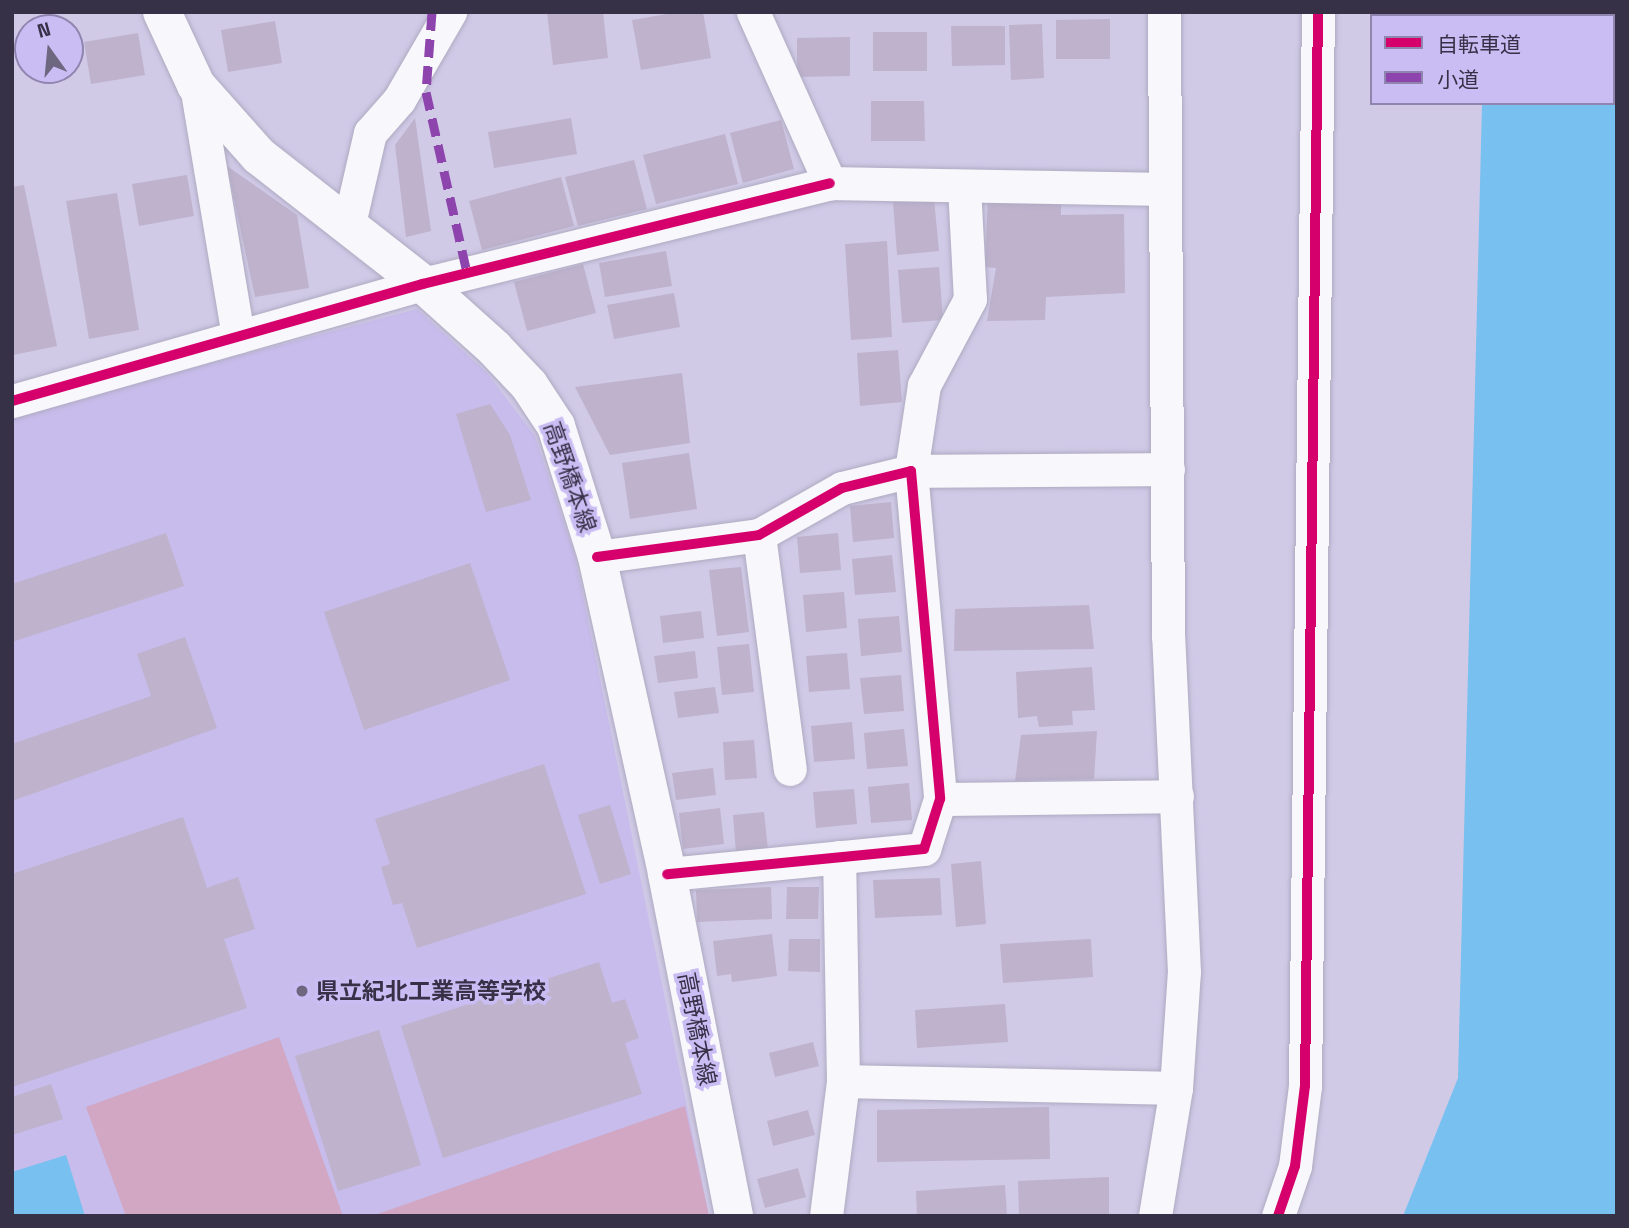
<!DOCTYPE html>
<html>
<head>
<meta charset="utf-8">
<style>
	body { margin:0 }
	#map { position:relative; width:1629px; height:1228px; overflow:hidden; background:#d0cae7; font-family:"Space Grotesk","Noto Sans JP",sans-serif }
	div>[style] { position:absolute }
	.built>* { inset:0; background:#c7bceb }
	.green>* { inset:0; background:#d1a7c3 }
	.water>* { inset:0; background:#77c0ef }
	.building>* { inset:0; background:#beb2cd }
	.roads { filter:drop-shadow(0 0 2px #afaac1) drop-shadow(0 0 2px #afaac1) }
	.minor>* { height:33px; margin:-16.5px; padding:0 16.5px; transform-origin:16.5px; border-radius:16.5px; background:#f8f7fb }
	.major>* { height:38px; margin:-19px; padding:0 19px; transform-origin:19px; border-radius:19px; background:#f8f7fb }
	.quiet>* { height:9px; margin-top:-4.5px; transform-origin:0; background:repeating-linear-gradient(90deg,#8e44ad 0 18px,transparent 0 27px) }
	.cycleway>* { height:10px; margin:-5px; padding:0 5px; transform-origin:5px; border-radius:5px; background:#d6006c }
	.dots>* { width:19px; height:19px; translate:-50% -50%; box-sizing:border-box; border:4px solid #cabdf4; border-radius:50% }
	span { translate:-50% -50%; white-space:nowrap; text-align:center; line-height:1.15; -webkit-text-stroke:7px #cabdf4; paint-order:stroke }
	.street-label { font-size:23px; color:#373147 }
	.poi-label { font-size:23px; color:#373147; font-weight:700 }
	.left { translate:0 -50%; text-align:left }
	.frame { position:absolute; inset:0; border:14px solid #373147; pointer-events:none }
	.legend { position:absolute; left:1370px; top:14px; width:245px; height:91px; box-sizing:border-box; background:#cabdf4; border:2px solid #8f85af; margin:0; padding:9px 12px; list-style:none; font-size:21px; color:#373147 }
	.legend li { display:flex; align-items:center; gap:14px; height:35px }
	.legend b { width:35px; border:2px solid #8f85af }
	.north { position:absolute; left:14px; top:14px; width:70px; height:70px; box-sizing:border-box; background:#cabdf4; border:2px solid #8f85af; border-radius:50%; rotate:345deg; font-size:19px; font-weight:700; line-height:28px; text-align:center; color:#373147 }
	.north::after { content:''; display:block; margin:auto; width:24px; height:32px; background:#6d677f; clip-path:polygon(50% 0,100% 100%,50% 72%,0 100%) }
</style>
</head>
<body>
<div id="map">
	<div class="built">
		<div style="clip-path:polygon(417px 309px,486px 372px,535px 436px,575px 556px,709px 1216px,12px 1216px,12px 415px)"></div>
	</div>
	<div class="green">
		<div style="clip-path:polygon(279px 1037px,343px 1216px,126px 1216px,86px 1107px)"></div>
		<div style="clip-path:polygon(685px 1106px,709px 1216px,372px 1216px)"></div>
	</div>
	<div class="water">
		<div style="clip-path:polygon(1484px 12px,1617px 12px,1617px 1216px,1403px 1216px,1458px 1078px,1482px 103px,1613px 103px,1613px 16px,1484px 16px)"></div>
		<div style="clip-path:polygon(66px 1155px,85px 1216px,12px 1216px,12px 1172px)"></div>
	</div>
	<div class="building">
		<div style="clip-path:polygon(547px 12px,603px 12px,608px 58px,553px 65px)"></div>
		<div style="clip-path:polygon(679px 12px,703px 12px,711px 58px,641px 70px,632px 20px)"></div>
		<div style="clip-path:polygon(1110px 19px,1110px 59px,1056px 59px,1056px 20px)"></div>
		<div style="clip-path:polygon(275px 21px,282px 63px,228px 72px,221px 30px)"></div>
		<div style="clip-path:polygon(1042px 24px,1044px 78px,1011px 80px,1009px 25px)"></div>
		<div style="clip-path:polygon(951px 26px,1005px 26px,1005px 65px,952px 66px)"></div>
		<div style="clip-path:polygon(873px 32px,927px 32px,927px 71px,873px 71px)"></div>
		<div style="clip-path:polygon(138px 33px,145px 75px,91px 84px,84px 42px)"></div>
		<div style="clip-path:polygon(850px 37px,850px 76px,797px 77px,797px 38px)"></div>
		<div style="clip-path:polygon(871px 101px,924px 101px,925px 141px,871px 141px)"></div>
		<div style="clip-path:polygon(415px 118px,431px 231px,406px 237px,395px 145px)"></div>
		<div style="clip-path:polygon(571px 118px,577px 154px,494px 168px,488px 132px)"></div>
		<div style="clip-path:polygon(781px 120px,794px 169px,743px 183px,730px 133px)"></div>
		<div style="clip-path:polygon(725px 134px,738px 184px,656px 204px,643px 155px)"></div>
		<div style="clip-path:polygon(634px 160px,647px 209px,578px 226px,565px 177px)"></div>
		<div style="clip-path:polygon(227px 166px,297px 215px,309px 288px,255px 297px)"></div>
		<div style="clip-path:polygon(187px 175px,194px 216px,139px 226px,132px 184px)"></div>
		<div style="clip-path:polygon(561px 177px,574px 226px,482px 250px,469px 201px)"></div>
		<div style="clip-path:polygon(24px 185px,57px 346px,13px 355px,12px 187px)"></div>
		<div style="clip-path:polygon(117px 193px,139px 330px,89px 339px,66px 201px)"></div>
		<div style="clip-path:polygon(988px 196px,1061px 200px,1061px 215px,1124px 214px,1125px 293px,1046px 297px,1045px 320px,987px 321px,996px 268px,985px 267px)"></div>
		<div style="clip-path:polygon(934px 199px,939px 251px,897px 255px,893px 202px)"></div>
		<div style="clip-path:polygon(887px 241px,892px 337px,851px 340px,845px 244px)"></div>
		<div style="clip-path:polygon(666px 251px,672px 286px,605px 297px,599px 263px)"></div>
		<div style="clip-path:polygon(583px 264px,596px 313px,527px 331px,514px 282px)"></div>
		<div style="clip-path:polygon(939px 267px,943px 320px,902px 323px,898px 270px)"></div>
		<div style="clip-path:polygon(674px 293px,680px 327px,614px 339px,607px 305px)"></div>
		<div style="clip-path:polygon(898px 350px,902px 402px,860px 406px,857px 353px)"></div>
		<div style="clip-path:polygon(682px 373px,690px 443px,610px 455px,575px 387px)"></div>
		<div style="clip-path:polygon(490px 404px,510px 435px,531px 500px,486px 512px,456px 414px)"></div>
		<div style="clip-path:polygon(689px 453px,697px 509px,630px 519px,622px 463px)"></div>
		<div style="clip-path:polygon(891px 502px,894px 538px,853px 542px,850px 506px)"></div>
		<div style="clip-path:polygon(166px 533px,184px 586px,12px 642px,12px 584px)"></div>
		<div style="clip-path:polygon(838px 533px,841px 570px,800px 573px,797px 537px)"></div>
		<div style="clip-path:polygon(892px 555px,896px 592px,855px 595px,852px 559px)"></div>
		<div style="clip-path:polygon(470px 563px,510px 680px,364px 730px,324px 612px)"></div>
		<div style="clip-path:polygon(741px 567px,749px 632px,717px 636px,709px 570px)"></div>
		<div style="clip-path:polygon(844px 592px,847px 628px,806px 632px,803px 595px)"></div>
		<div style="clip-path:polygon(1089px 605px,1094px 649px,954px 651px,955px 609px)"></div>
		<div style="clip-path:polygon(701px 611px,704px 638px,663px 643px,660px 616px)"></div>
		<div style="clip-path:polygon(899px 616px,902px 652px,861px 656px,858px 619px)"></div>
		<div style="clip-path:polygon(185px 637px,217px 728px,12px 801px,12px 744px,151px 696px,137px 654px)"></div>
		<div style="clip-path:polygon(749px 644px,754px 692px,722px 695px,717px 647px)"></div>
		<div style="clip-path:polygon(695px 651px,698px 678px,658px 683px,654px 656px)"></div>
		<div style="clip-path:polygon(847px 653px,850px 689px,809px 692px,806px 656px)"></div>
		<div style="clip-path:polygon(1092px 667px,1095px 710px,1072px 711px,1073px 725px,1039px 727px,1037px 716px,1018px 718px,1016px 672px)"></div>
		<div style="clip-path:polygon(901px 675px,904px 711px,864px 714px,860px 678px)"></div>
		<div style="clip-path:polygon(715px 687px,719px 713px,678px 718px,674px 692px)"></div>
		<div style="clip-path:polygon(852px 722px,855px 759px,814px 762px,811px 726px)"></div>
		<div style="clip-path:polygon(904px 729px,908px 766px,867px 769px,864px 733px)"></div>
		<div style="clip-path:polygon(1097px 731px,1094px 779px,1015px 781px,1021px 735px)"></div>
		<div style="clip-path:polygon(754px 740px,757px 778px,725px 780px,723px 742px)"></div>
		<div style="clip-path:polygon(544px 764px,586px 894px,417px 948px,402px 903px,393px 905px,381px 867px,390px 864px,375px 819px)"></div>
		<div style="clip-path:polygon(713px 768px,716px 795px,676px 800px,672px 773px)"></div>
		<div style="clip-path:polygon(909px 783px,912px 820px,871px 823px,868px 787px)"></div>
		<div style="clip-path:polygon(854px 789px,857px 824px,816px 828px,813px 792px)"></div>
		<div style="clip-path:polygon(610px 805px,631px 874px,600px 884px,578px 815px)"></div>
		<div style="clip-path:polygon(720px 808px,724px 844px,683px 849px,679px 813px)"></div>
		<div style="clip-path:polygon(764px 812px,768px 850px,736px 853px,733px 815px)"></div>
		<div style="clip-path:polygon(183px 817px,207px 888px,238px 877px,255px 929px,224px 939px,247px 1008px,12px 1087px,12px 874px)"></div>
		<div style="clip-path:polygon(981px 861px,986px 924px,956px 927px,951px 864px)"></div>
		<div style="clip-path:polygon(940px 878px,942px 915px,875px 918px,873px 880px)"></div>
		<div style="clip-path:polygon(771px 887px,772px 919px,697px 922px,696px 890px)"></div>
		<div style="clip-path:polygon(787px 887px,819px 887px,818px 919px,786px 919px)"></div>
		<div style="clip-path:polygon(772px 934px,777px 976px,732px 982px,731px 974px,717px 976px,713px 941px)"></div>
		<div style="clip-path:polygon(789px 939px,820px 939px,820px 972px,788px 971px)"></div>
		<div style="clip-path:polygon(1091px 939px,1093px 977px,1003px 983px,1000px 944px)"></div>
		<div style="clip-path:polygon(599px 962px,612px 1003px,625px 999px,639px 1038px,625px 1043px,642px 1094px,443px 1158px,401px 1026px)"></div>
		<div style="clip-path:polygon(1005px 1004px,1008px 1042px,917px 1048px,915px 1010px)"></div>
		<div style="clip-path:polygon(379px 1030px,421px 1165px,338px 1191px,295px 1056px)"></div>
		<div style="clip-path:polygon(813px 1042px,819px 1066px,775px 1077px,769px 1053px)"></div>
		<div style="clip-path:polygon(51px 1084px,63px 1119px,12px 1135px,12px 1097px)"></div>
		<div style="clip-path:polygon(1049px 1107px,1050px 1159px,877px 1162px,877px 1110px)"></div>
		<div style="clip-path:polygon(808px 1110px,815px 1135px,773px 1146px,767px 1121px)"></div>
		<div style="clip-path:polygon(798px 1168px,806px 1197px,765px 1208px,757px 1179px)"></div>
		<div style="clip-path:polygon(1109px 1177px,1109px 1216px,1019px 1216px,1018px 1181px)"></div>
		<div style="clip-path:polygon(1005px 1185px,1007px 1216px,917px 1216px,916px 1191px)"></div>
	</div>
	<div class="roads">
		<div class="minor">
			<div style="left:753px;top:12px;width:188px;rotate:65.8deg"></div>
			<div style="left:830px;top:183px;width:335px;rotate:1deg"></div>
			<div style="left:196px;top:85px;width:255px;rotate:80.5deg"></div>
			<div style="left:964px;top:186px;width:113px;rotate:87deg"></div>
			<div style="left:970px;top:299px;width:98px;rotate:118.1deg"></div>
			<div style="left:924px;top:385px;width:87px;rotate:98.6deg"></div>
			<div style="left:911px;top:471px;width:257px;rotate:-0.4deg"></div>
			<div style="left:348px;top:228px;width:98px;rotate:-77deg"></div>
			<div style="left:370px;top:133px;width:44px;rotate:-48.7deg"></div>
			<div style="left:399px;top:100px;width:102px;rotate:-59.9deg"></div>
			<div style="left:12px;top:401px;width:427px;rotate:-15.9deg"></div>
			<div style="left:423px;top:284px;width:419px;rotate:-13.9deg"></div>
			<div style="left:759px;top:535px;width:236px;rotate:82.5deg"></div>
			<div style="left:597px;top:557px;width:163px;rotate:-7.7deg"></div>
			<div style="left:759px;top:535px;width:95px;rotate:-29.5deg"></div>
			<div style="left:842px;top:488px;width:71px;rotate:-13.8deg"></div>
			<div style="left:911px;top:471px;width:329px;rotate:84.9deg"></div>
			<div style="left:940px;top:799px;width:52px;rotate:107.7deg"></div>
			<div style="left:924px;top:849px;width:258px;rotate:174.4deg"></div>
			<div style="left:940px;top:799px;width:237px;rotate:-0.7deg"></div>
			<div style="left:843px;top:1081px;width:333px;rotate:1.2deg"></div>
			<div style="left:826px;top:1216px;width:136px;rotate:-82.8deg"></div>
			<div style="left:843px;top:1081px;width:224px;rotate:-91deg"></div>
			<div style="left:1155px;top:1216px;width:130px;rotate:-80.7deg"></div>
			<div style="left:1176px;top:1088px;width:116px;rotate:-86.1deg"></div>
			<div style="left:1184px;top:972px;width:336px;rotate:-92.7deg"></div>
			<div style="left:1168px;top:636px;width:624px;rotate:-90.37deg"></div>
			<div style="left:1278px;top:1216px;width:53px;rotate:-71.2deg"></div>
			<div style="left:1295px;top:1166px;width:81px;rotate:-82.9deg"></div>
			<div style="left:1305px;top:1086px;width:1074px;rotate:-89.31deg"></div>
		</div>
		<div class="major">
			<div style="left:162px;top:12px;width:81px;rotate:65deg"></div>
			<div style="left:196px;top:85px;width:95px;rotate:48.4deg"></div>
			<div style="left:259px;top:156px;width:208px;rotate:38deg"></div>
			<div style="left:423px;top:284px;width:96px;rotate:42deg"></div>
			<div style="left:494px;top:348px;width:51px;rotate:46.6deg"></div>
			<div style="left:529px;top:385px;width:49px;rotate:56.6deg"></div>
			<div style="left:556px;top:426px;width:137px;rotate:72.6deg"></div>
			<div style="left:597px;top:557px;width:325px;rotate:77.5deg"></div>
			<div style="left:667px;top:874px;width:349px;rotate:78.9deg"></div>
		</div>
	</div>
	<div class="quiet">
		<div style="left:432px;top:12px;width:80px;rotate:94.3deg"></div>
		<div style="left:426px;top:92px;width:186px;rotate:77.2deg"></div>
	</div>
	<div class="cycleway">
		<div style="left:12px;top:401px;width:427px;rotate:-15.9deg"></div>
		<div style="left:423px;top:284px;width:419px;rotate:-13.9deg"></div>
		<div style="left:597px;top:557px;width:163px;rotate:-7.7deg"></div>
		<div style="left:759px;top:535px;width:95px;rotate:-29.5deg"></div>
		<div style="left:842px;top:488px;width:71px;rotate:-13.8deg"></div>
		<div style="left:911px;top:471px;width:329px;rotate:84.9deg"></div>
		<div style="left:940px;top:799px;width:52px;rotate:107.7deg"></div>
		<div style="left:924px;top:849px;width:258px;rotate:174.4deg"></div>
		<div style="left:1278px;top:1216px;width:53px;rotate:-71.2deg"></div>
		<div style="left:1295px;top:1166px;width:81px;rotate:-82.9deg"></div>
		<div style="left:1305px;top:1086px;width:1074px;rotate:-89.31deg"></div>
	</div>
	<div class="dots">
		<div style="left:302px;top:991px;background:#6d677f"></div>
	</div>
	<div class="street-label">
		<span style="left:570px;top:477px;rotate:71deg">高野橋本線</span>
		<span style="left:697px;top:1029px;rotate:79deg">高野橋本線</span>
	</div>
	<div class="poi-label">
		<span class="left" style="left:316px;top:991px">県立紀北工業高等学校</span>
	</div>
	<div class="frame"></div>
	<ul class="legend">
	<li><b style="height:9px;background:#d6006c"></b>自転車道</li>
	<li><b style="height:9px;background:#8e44ad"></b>小道</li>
	</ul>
	<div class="north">N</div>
</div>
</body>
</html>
